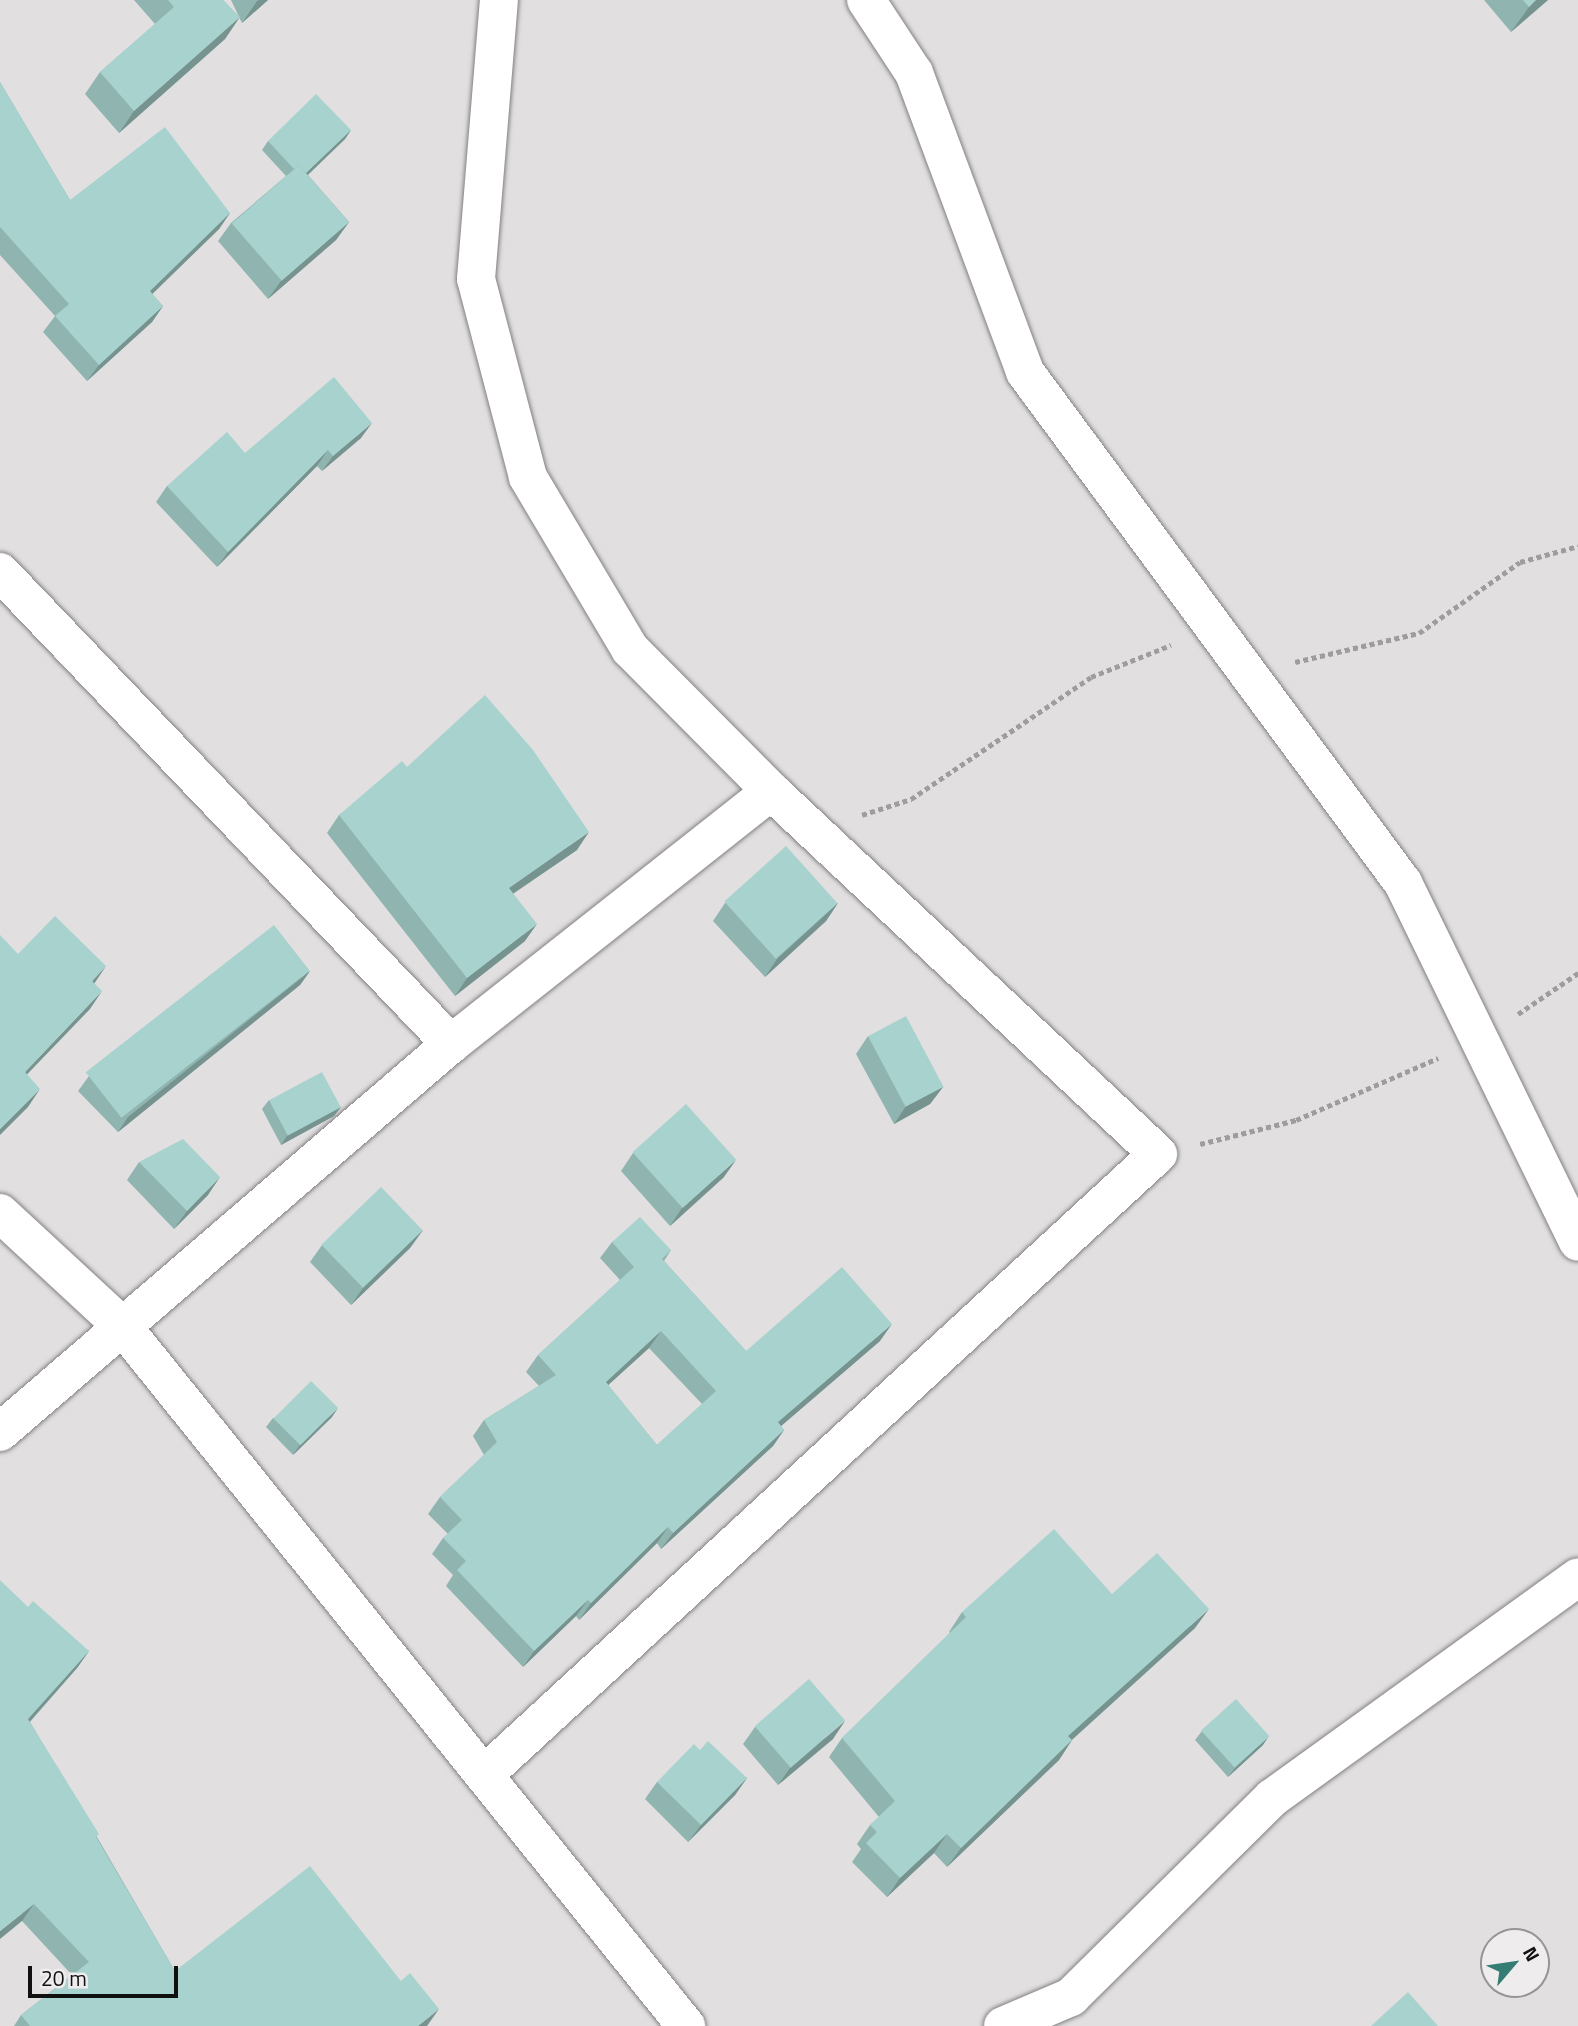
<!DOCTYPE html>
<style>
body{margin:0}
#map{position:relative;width:1578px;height:2026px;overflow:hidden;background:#e2dfe1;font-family:"Titillium Web",sans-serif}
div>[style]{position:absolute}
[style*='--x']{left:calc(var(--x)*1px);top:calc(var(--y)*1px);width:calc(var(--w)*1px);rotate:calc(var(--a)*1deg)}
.path>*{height:4.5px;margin-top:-2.25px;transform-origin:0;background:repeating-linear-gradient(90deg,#9e9c9d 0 5px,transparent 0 8.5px)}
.roads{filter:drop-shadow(0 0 2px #838082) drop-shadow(0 0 2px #838082)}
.street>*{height:38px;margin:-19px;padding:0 19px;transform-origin:19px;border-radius:19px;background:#fff}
.wall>*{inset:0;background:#90b5b0}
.shaded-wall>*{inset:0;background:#769390}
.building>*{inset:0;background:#a8d2cd;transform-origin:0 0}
span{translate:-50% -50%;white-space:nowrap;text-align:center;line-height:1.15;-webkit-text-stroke:5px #efecee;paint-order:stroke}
.north{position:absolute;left:1480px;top:1928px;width:70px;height:70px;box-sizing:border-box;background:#efecee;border:2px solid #969495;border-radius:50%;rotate:61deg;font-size:19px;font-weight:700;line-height:28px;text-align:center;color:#111010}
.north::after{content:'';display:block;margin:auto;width:24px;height:32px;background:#357c75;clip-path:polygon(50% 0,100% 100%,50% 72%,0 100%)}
.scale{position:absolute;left:28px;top:1966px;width:150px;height:32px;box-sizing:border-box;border:4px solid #111010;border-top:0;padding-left:9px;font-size:21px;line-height:24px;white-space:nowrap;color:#111010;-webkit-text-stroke:5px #efecee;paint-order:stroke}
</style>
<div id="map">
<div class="path">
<i style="--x:1295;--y:662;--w:127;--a:-13.2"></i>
<i style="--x:1419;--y:633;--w:123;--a:-35.1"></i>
<i style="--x:1520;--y:562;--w:60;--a:-15.4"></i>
<i style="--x:862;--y:815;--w:52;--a:-18.1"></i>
<i style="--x:911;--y:799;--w:217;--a:-34.1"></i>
<i style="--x:1091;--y:677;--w:86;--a:-21.8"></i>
<i style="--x:1518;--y:1014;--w:73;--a:-34.3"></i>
<i style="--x:1200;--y:1144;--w:99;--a:-14"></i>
<i style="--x:1296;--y:1120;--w:155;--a:-23.6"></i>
</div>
<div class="roads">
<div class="street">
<i style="--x:866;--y:0;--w:87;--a:56.7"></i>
<i style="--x:914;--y:73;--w:319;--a:69.6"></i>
<i style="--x:1025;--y:372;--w:636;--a:53.51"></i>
<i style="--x:1403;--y:883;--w:399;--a:64"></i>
<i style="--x:0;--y:572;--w:653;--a:46.3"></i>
<i style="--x:0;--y:1213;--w:168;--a:42.8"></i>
<i style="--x:123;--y:1327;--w:898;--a:51.15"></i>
<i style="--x:0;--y:1432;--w:595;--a:-40.71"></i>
<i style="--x:451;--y:1044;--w:408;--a:-38.3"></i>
<i style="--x:484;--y:1775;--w:916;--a:-42.66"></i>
<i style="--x:1158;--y:1154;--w:531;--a:-136.83"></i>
<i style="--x:771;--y:791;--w:200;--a:-134.8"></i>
<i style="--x:630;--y:649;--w:200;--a:-120.7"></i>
<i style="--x:528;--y:477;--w:205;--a:-104.7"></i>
<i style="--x:476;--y:279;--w:280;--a:-85.3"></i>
<i style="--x:1003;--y:2026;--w:74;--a:-23.1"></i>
<i style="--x:1071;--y:1997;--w:283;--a:-44.7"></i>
<i style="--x:1272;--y:1798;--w:377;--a:-35.8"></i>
</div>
</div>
<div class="wall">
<i style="clip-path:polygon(134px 0,223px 0,239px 17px,231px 0,268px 0,242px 23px,239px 17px,225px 39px,119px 133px,85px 94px,100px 72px,155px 24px)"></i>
<i style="clip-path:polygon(1484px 0,1548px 0,1511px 32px)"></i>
<i style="clip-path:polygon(0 82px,70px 200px,230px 213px,219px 229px,152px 294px,163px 306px,152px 322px,87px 381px,43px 332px,55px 316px,0 255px)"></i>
<i style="clip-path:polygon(351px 130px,345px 139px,308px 175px,349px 222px,336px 240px,268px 299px,218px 241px,231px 223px,286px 176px,262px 150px,268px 141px)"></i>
<i style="clip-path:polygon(361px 438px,322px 471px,317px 466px,217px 567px,156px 502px,167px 486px,245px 453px)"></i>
<i style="clip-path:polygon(407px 767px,577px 850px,513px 894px,525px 941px,455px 996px,327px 833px,339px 815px)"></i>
<i style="clip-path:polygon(725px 903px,838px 903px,826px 921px,765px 977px,713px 921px)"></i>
<i style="clip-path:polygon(310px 971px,300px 985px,118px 1132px,78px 1091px,89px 1076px)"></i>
<i style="clip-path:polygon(868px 1036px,943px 1087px,930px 1104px,894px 1124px,856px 1054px)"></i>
<i style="clip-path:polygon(269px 1100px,341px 1107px,334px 1116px,281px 1145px,262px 1109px)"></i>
<i style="clip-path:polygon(633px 1153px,724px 1177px,670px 1226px,621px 1171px)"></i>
<i style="clip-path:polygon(139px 1162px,208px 1195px,174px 1229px,127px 1180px)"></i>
<i style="clip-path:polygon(423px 1230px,410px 1248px,351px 1305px,310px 1262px,322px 1245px)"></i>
<i style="clip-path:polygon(evenodd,612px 1242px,671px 1250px,664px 1261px,746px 1351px,880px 1341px,781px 1426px,784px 1430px,773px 1446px,661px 1549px,657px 1543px,579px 1620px,576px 1616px,523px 1667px,446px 1586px,453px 1575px,432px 1554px,443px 1538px,448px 1534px,428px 1514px,440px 1497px,484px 1455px,473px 1436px,484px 1420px,539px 1386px,526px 1372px,538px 1355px,620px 1280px,600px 1258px,612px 1242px,649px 1348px,702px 1404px,657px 1445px,608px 1385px,649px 1348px)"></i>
<i style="clip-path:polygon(332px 1417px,293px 1455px,266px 1427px,273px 1418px)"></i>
<i style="clip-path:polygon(1112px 1594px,1195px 1628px,1072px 1740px,1059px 1760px,947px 1867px,934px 1853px,887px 1897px,852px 1862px,861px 1849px,857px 1844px,870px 1825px,879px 1817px,829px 1757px,842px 1738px,950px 1633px,949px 1632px,962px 1612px)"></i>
<i style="clip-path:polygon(28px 1607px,89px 1651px,77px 1668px,30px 1722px,175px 1971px,427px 2026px,14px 2026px,21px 2015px,72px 1975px,22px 1921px)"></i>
<i style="clip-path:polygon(755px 1727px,833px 1739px,778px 1785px,743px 1744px)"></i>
<i style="clip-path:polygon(1202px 1731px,1263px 1745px,1228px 1777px,1195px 1740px)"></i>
<i style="clip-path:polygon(700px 1750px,747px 1778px,735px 1795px,688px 1842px,645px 1799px,657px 1782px)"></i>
</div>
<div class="shaded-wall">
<i style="clip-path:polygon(259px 0,268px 0,242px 23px,257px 1px)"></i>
<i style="clip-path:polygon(1536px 0,1548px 0,1511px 32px,1529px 7px)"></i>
<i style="clip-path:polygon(240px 17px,225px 39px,119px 133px,134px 111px)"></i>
<i style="clip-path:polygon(351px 130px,345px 139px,296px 186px,302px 177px)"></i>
<i style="clip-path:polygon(230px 213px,219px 229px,139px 307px,150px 291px)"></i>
<i style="clip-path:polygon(349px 222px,336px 240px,268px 299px,281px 281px)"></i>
<i style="clip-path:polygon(163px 306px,152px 322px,87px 381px,99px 365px)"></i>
<i style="clip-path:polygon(372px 423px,361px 438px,322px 471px,333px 456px)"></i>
<i style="clip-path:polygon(328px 450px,317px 466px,217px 567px,228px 552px)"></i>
<i style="clip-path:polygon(589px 832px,577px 850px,496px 905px,509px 888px)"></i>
<i style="clip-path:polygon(838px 903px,826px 921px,765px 977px,777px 959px)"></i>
<i style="clip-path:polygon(537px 924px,525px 941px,455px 996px,467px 978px)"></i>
<i style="clip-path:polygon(106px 966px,94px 984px,92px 981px)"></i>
<i style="clip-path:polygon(310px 971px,300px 985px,118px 1132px,128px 1117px)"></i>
<i style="clip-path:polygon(102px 991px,90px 1009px,12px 1090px,25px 1072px)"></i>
<i style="clip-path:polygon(943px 1087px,930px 1104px,894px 1124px,906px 1106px)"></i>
<i style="clip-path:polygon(40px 1089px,28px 1107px,0 1135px,0 1129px)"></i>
<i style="clip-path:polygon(341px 1107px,334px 1116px,281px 1145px,287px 1136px)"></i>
<i style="clip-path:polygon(736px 1160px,724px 1177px,670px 1226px,682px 1208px)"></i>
<i style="clip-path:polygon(220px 1177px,208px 1195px,174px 1229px,187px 1211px)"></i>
<i style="clip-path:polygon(423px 1230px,410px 1248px,351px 1305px,363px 1288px)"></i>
<i style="clip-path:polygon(892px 1324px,880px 1341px,766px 1439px,778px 1422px)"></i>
<i style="clip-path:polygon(661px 1331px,649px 1348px,594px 1398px,606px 1382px)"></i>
<i style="clip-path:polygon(338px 1408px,332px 1417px,293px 1455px,299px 1446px)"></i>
<i style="clip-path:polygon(784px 1430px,773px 1446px,661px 1549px,673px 1533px)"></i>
<i style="clip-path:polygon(668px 1527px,657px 1543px,579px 1620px,591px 1603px)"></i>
<i style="clip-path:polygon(588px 1600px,576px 1616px,523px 1667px,534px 1651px)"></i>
<i style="clip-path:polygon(1209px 1609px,1195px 1628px,1055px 1755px,1068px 1736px)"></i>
<i style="clip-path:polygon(89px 1651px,77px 1668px,16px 1737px,28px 1719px)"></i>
<i style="clip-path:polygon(845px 1721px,833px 1739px,778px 1785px,790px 1768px)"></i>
<i style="clip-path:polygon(1269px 1736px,1263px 1745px,1228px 1777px,1235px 1768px)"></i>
<i style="clip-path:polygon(1072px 1740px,1059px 1760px,947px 1867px,961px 1848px)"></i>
<i style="clip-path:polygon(747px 1778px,735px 1795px,688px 1842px,701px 1825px)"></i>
<i style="clip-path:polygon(947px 1834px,934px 1853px,887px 1897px,900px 1878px)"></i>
<i style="clip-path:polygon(34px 1904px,22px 1921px,0 1939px,0 1931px)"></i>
<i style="clip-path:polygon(439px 2009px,427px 2026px,418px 2026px)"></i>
</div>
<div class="building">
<i style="clip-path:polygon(168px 0,223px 0,240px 17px,134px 111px,100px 72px,174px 7px)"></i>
<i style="clip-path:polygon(1523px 0,1536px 0,1529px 7px)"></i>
<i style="clip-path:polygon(0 82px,70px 200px,165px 127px,230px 213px,150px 291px,163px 306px,99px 365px,55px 316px,69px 304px,0 227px)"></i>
<i style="clip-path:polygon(316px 94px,351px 130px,306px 173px,299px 165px,294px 169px,268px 141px)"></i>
<i style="left:299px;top:165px;width:76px;height:89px;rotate:49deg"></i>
<i style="clip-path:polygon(334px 377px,372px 423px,333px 456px,328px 450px,228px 552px,167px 486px,227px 432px,245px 453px)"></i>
<i style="clip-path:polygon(485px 695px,533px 750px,589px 832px,509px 888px,537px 924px,467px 978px,339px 815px,402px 761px,407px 767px)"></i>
<i style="left:786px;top:846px;width:77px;height:83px;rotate:48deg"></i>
<i style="clip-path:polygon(55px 916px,106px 966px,92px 981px,102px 991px,25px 1072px,40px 1089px,0 1129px,0 935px,18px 954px)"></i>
<i style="left:274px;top:925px;width:58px;height:239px;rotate:52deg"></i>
<i style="left:906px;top:1016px;width:80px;height:43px;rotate:62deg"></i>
<i style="left:322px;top:1072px;width:40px;height:60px;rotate:62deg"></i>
<i style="left:686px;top:1104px;width:75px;height:72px;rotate:48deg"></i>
<i style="clip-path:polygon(183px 1139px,220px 1177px,187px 1211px,139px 1162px)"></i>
<i style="left:381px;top:1187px;width:60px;height:83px;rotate:46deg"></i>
<i style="clip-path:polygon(evenodd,640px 1217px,671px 1250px,662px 1259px,746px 1351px,842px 1267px,892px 1324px,778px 1422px,784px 1430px,673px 1533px,668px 1527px,591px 1603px,588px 1600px,534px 1651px,457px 1570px,466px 1561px,443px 1538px,462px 1520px,440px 1497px,497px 1442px,484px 1420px,556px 1375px,538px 1355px,634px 1267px,612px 1242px,640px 1217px,661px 1331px,716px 1391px,657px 1445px,606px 1382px,661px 1331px)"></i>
<i style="left:311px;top:1381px;width:38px;height:53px;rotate:45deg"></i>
<i style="clip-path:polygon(1054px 1529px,1112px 1594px,1157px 1553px,1209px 1609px,1068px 1736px,1072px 1740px,961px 1848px,947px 1834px,900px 1878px,866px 1843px,877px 1832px,870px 1825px,895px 1801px,842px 1738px,966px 1617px,962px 1612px)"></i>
<i style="clip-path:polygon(0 1580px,28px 1607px,33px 1601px,89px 1651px,28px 1719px,99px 1834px,96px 1837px,175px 1971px,310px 1866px,401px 1981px,410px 1973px,439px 2009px,418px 2026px,30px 2026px,21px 2015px,89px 1962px,34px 1904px,0 1931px)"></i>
<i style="left:809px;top:1679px;width:55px;height:72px;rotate:49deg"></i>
<i style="left:1236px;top:1699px;width:50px;height:47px;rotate:48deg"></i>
<i style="clip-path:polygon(708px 1741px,747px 1778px,701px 1825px,657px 1782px,694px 1744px,700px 1750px)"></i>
<i style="clip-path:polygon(1408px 1992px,1438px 2026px,1371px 2026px)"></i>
</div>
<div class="north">N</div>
<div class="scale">20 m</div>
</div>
